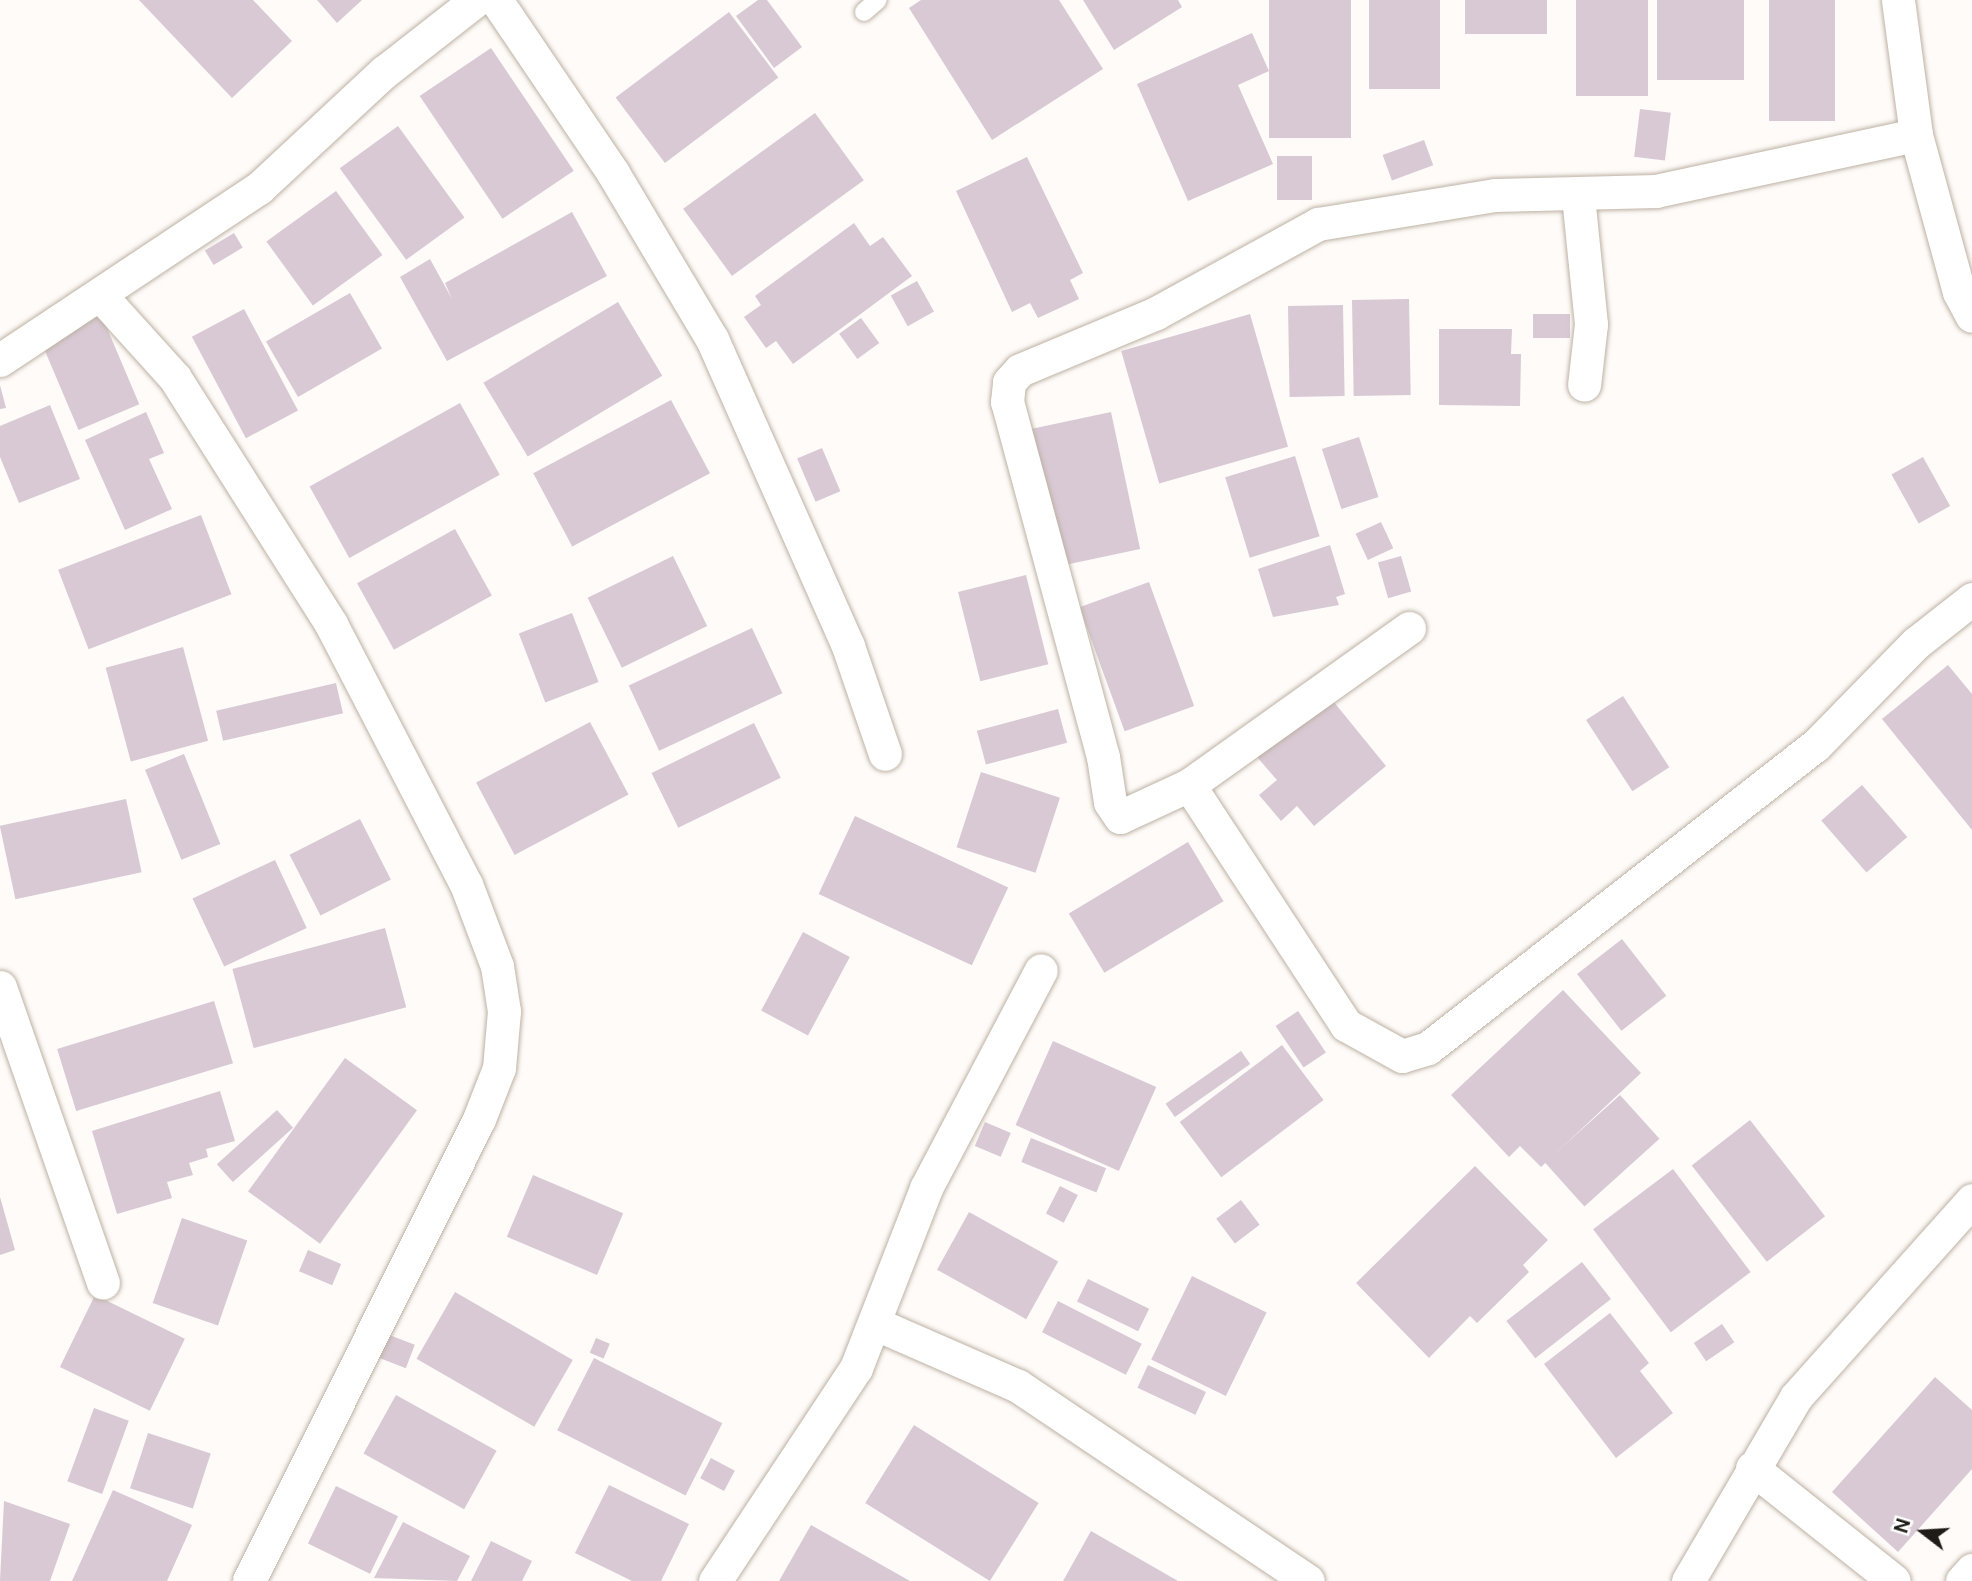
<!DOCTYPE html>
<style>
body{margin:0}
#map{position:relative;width:1972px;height:1581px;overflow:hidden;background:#fefbf8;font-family:"DM Sans",sans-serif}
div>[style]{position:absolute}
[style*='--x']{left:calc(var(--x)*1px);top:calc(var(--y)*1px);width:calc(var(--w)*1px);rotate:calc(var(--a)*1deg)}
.building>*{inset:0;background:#d8c9d4;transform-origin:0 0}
.roads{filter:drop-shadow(0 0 2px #bdb1a4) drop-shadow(0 0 2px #bdb1a4)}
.service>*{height:18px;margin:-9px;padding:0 9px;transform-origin:9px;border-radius:9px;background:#fff}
.minor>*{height:33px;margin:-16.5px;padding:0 16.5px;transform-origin:16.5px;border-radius:16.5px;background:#fff}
span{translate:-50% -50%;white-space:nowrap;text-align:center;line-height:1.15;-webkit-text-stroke:6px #fff;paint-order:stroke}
.north{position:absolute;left:1888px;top:1497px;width:70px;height:70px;-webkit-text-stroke:5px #fff;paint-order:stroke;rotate:287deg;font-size:19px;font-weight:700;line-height:28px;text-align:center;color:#1f1b16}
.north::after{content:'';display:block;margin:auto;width:24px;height:32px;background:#1f1b16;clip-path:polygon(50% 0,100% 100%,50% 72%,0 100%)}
</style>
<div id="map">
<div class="building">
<i style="clip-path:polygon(139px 0,253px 0,292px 41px,232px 98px)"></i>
<i style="clip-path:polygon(317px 0,362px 0,337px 23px)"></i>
<i style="clip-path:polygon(758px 0,767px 0,802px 47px,774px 68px,736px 16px)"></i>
<i style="clip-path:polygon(921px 0,1059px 0,1103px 69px,992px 140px,909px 8px)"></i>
<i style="clip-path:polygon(1083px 0,1178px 0,1182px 7px,1114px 50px)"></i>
<i style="left:1269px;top:0;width:82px;height:138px"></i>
<i style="left:1369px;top:0;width:71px;height:89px"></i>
<i style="left:1465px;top:0;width:82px;height:34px"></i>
<i style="left:1576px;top:0;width:72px;height:96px"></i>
<i style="left:1657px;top:0;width:87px;height:80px"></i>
<i style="left:1769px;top:0;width:66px;height:121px"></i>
<i style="left:729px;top:12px;width:82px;height:142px;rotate:53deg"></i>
<i style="clip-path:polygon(1252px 33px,1269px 71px,1238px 85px,1273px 164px,1188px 201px,1137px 84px)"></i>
<i style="left:491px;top:48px;width:148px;height:86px;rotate:56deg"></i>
<i style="left:1640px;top:109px;width:31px;height:48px;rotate:7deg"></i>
<i style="left:815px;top:113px;width:83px;height:163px;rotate:54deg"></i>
<i style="left:398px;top:126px;width:113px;height:72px;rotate:54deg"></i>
<i style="left:1424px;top:140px;width:27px;height:44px;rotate:70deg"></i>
<i style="left:1277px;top:156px;width:35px;height:44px"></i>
<i style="clip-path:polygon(1027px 157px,1083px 273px,1070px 280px,1079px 299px,1038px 318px,1030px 303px,1012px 312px,956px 191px)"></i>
<i style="left:336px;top:191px;width:79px;height:86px;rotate:54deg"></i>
<i style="clip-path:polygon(572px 212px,607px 276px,447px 361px,400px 277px,430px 259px,452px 299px,445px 283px)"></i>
<i style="clip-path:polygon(854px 223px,870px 246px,883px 237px,912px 276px,793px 364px,776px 341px,766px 348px,744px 317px,761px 305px,755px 296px)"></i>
<i style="left:234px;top:233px;width:17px;height:34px;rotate:59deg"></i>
<i style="left:917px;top:281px;width:35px;height:30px;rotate:61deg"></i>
<i style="left:350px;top:293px;width:64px;height:97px;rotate:60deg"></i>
<i style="left:1409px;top:299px;width:96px;height:57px;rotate:89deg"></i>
<i style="left:618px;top:302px;width:86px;height:157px;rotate:59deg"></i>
<i style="left:1343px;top:305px;width:91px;height:55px;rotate:89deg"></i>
<i style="left:244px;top:309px;width:115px;height:59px;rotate:62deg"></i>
<i style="left:101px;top:314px;width:98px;height:66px;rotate:67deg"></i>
<i style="left:1250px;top:314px;width:138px;height:134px;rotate:74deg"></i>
<i style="left:1533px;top:314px;width:37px;height:24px"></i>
<i style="left:861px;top:318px;width:31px;height:27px;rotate:54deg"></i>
<i style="clip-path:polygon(1439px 329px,1512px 329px,1511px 354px,1521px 354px,1520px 406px,1439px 405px)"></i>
<i style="clip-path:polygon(0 385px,6px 408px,0 409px)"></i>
<i style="left:671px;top:400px;width:83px;height:156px;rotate:62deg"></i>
<i style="left:460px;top:403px;width:82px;height:172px;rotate:61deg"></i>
<i style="clip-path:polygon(50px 405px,80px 479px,19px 503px,0 457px,0 426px)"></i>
<i style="clip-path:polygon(146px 412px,164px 453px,149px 459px,172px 509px,125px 530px,85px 440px)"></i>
<i style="left:1111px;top:412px;width:140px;height:83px;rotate:78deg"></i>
<i style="left:1359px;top:437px;width:63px;height:39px;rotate:72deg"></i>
<i style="left:822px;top:448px;width:47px;height:27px;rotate:67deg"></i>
<i style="left:1295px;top:456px;width:84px;height:73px;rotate:73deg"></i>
<i style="left:1923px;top:457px;width:56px;height:36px;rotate:61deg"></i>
<i style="left:201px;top:515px;width:85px;height:153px;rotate:69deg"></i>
<i style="left:1381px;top:522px;width:29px;height:28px;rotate:65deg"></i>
<i style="left:455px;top:529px;width:76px;height:112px;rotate:61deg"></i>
<i style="clip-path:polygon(1330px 545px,1345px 594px,1336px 597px,1339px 605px,1273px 617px,1258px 569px)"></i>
<i style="left:673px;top:556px;width:78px;height:95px;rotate:64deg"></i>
<i style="left:1401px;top:556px;width:37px;height:24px;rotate:74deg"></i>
<i style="left:1026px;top:575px;width:92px;height:70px;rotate:76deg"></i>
<i style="left:1149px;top:582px;width:132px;height:74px;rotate:70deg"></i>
<i style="left:572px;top:613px;width:74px;height:57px;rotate:69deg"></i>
<i style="left:752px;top:628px;width:72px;height:136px;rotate:65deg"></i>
<i style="left:183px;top:647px;width:97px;height:80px;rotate:75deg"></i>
<i style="clip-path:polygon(1948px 665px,1972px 694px,1972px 830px,1882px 719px)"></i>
<i style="left:336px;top:683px;width:31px;height:123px;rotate:77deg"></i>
<i style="clip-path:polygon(1329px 696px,1386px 766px,1314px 826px,1297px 806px,1281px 821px,1259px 795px,1277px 780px,1257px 757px)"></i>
<i style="left:1623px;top:696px;width:85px;height:44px;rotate:57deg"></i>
<i style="left:1058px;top:709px;width:35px;height:84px;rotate:75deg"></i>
<i style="left:590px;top:722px;width:82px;height:129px;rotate:62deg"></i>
<i style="left:754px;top:723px;width:61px;height:114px;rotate:64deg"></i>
<i style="left:184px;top:754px;width:97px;height:42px;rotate:68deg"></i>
<i style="left:981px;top:772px;width:83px;height:79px;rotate:18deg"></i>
<i style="left:1862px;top:785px;width:69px;height:54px;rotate:49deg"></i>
<i style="left:126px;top:799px;width:75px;height:129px;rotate:78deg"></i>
<i style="left:855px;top:816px;width:169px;height:86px;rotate:25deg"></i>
<i style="left:360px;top:819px;width:68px;height:79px;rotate:63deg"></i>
<i style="left:1188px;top:842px;width:69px;height:139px;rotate:59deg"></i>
<i style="left:275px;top:860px;width:75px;height:91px;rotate:65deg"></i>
<i style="left:385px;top:928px;width:82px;height:158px;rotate:75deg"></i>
<i style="left:803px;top:932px;width:53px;height:89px;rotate:28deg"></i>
<i style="left:1622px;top:939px;width:72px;height:57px;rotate:52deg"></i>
<i style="clip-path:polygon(1563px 990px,1641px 1073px,1541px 1167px,1520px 1146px,1509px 1157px,1451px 1095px)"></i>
<i style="left:214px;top:1001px;width:65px;height:164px;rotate:73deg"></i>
<i style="left:1298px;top:1011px;width:50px;height:27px;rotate:56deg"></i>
<i style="left:1053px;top:1041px;width:113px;height:92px;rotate:24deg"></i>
<i style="left:1282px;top:1045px;width:69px;height:128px;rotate:53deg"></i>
<i style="left:1241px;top:1051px;width:16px;height:92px;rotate:55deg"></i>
<i style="left:345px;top:1058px;width:89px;height:165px;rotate:36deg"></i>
<i style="clip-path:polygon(220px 1091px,235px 1141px,206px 1149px,208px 1157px,189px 1163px,193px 1175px,167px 1182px,172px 1198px,117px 1214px,92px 1131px)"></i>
<i style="left:1620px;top:1095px;width:59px;height:101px;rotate:48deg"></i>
<i style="left:277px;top:1110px;width:24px;height:81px;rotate:48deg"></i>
<i style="left:1750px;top:1120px;width:122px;height:74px;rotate:52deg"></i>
<i style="left:985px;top:1122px;width:28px;height:26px;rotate:23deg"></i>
<i style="left:1031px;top:1138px;width:81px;height:26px;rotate:22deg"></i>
<i style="clip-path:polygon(1475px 1166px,1548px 1240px,1523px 1265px,1529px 1272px,1477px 1323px,1470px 1316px,1429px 1358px,1356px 1283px)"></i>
<i style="left:1673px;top:1169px;width:129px;height:100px;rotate:53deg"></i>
<i style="left:533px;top:1175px;width:98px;height:67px;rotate:23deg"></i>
<i style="left:1060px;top:1186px;width:20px;height:31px;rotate:27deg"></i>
<i style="clip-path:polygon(0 1197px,15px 1250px,0 1255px)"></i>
<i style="left:1241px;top:1200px;width:31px;height:31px;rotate:53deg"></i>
<i style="left:969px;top:1212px;width:102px;height:66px;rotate:29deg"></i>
<i style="left:182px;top:1218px;width:69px;height:90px;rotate:19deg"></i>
<i style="left:308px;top:1250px;width:36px;height:23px;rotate:23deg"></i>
<i style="left:1582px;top:1262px;width:47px;height:96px;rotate:52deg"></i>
<i style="left:1192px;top:1276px;width:83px;height:93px;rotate:26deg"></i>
<i style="left:1088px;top:1279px;width:68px;height:25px;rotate:26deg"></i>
<i style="left:455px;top:1292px;width:136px;height:77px;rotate:30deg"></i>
<i style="left:95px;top:1295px;width:100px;height:80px;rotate:26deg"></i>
<i style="left:1058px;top:1301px;width:94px;height:35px;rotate:27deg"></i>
<i style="clip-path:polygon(1610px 1313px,1649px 1363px,1640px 1371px,1673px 1413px,1616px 1458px,1544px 1364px)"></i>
<i style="left:1722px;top:1324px;width:22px;height:34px;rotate:56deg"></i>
<i style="left:384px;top:1333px;width:33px;height:25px;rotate:21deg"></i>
<i style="left:596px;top:1338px;width:15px;height:16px;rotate:23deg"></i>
<i style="left:594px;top:1358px;width:144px;height:81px;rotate:27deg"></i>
<i style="left:1148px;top:1365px;width:64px;height:25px;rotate:25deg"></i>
<i style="clip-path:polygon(1935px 1377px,1972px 1410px,1972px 1469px,1898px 1552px,1832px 1492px)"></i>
<i style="left:396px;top:1395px;width:115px;height:67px;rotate:29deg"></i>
<i style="left:94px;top:1408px;width:37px;height:78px;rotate:20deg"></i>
<i style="left:914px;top:1425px;width:147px;height:92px;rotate:32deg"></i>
<i style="left:148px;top:1433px;width:66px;height:58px;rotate:18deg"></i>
<i style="left:711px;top:1458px;width:27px;height:23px;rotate:28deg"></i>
<i style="clip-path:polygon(609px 1485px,689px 1524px,661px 1581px,632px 1581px,575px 1553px)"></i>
<i style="left:336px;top:1486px;width:69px;height:64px;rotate:26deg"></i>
<i style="clip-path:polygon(113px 1490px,192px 1525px,167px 1581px,72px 1581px)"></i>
<i style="clip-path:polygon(4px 1501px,70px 1524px,50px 1581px,0 1581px)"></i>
<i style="clip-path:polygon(403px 1522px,470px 1556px,457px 1581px,374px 1578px)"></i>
<i style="clip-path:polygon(811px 1525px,910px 1581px,779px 1581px)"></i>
<i style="clip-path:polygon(1091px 1531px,1178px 1581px,1063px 1581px)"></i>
<i style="clip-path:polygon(491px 1541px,532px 1561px,522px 1581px,471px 1581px)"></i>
</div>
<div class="roads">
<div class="service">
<i style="--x:864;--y:12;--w:18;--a:-41"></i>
</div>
<div class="minor">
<i style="--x:496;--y:0;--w:209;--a:55.9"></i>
<i style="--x:613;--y:173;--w:193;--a:59.2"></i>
<i style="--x:712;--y:339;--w:336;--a:66.1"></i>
<i style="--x:848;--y:646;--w:114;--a:71.1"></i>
<i style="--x:1898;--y:0;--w:136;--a:82.4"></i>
<i style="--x:1916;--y:135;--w:163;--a:74.7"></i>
<i style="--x:1959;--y:292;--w:27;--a:62"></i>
<i style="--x:1578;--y:196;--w:129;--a:84.2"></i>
<i style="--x:1591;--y:324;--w:61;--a:96.5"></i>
<i style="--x:101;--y:296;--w:110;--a:47.9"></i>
<i style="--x:175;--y:378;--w:291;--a:57.6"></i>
<i style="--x:331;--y:624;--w:293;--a:62.6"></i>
<i style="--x:466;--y:884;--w:88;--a:69.3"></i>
<i style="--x:497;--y:966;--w:46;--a:81.2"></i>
<i style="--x:504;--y:1011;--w:57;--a:95"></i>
<i style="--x:499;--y:1068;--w:55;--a:111.4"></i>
<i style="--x:479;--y:1119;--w:516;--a:116.47"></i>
<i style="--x:0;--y:360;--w:311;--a:-33.6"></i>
<i style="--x:259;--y:188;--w:171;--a:-42.9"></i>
<i style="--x:384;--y:72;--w:117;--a:-38"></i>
<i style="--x:1409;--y:628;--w:270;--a:144.5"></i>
<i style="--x:1189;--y:785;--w:76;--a:155.1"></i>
<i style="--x:1120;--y:817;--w:18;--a:-124"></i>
<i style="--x:1110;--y:802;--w:46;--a:-98.8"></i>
<i style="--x:1103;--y:757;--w:368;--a:-105.1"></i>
<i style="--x:1007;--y:402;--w:20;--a:-84"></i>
<i style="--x:1009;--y:382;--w:16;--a:-47"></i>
<i style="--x:1020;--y:370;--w:147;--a:-22.7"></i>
<i style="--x:1156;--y:313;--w:185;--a:-28.8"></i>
<i style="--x:1318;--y:224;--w:179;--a:-9.3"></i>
<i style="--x:1495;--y:195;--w:161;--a:-1.4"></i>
<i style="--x:1656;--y:191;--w:266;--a:-12.2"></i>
<i style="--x:1189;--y:785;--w:287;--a:56.8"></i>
<i style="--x:1346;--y:1025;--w:64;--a:29"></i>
<i style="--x:1402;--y:1056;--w:27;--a:-17"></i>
<i style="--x:1428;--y:1048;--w:491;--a:-38"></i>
<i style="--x:1815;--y:746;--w:144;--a:-45.6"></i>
<i style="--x:1916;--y:643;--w:71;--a:-38.2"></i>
<i style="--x:0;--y:987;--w:313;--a:70.8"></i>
<i style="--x:876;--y:1324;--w:155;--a:23.6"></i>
<i style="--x:1018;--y:1386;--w:349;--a:33.9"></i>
<i style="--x:1752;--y:1468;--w:181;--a:38.5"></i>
<i style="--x:715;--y:1581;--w:255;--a:-56.5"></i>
<i style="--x:856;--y:1368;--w:193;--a:-68.7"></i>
<i style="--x:926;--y:1188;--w:246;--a:-62.2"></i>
<i style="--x:1688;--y:1581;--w:213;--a:-59.6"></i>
<i style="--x:1796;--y:1397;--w:264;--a:-48.2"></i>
<i style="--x:1962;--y:1581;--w:15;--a:-48"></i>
</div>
</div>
<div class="north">N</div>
</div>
